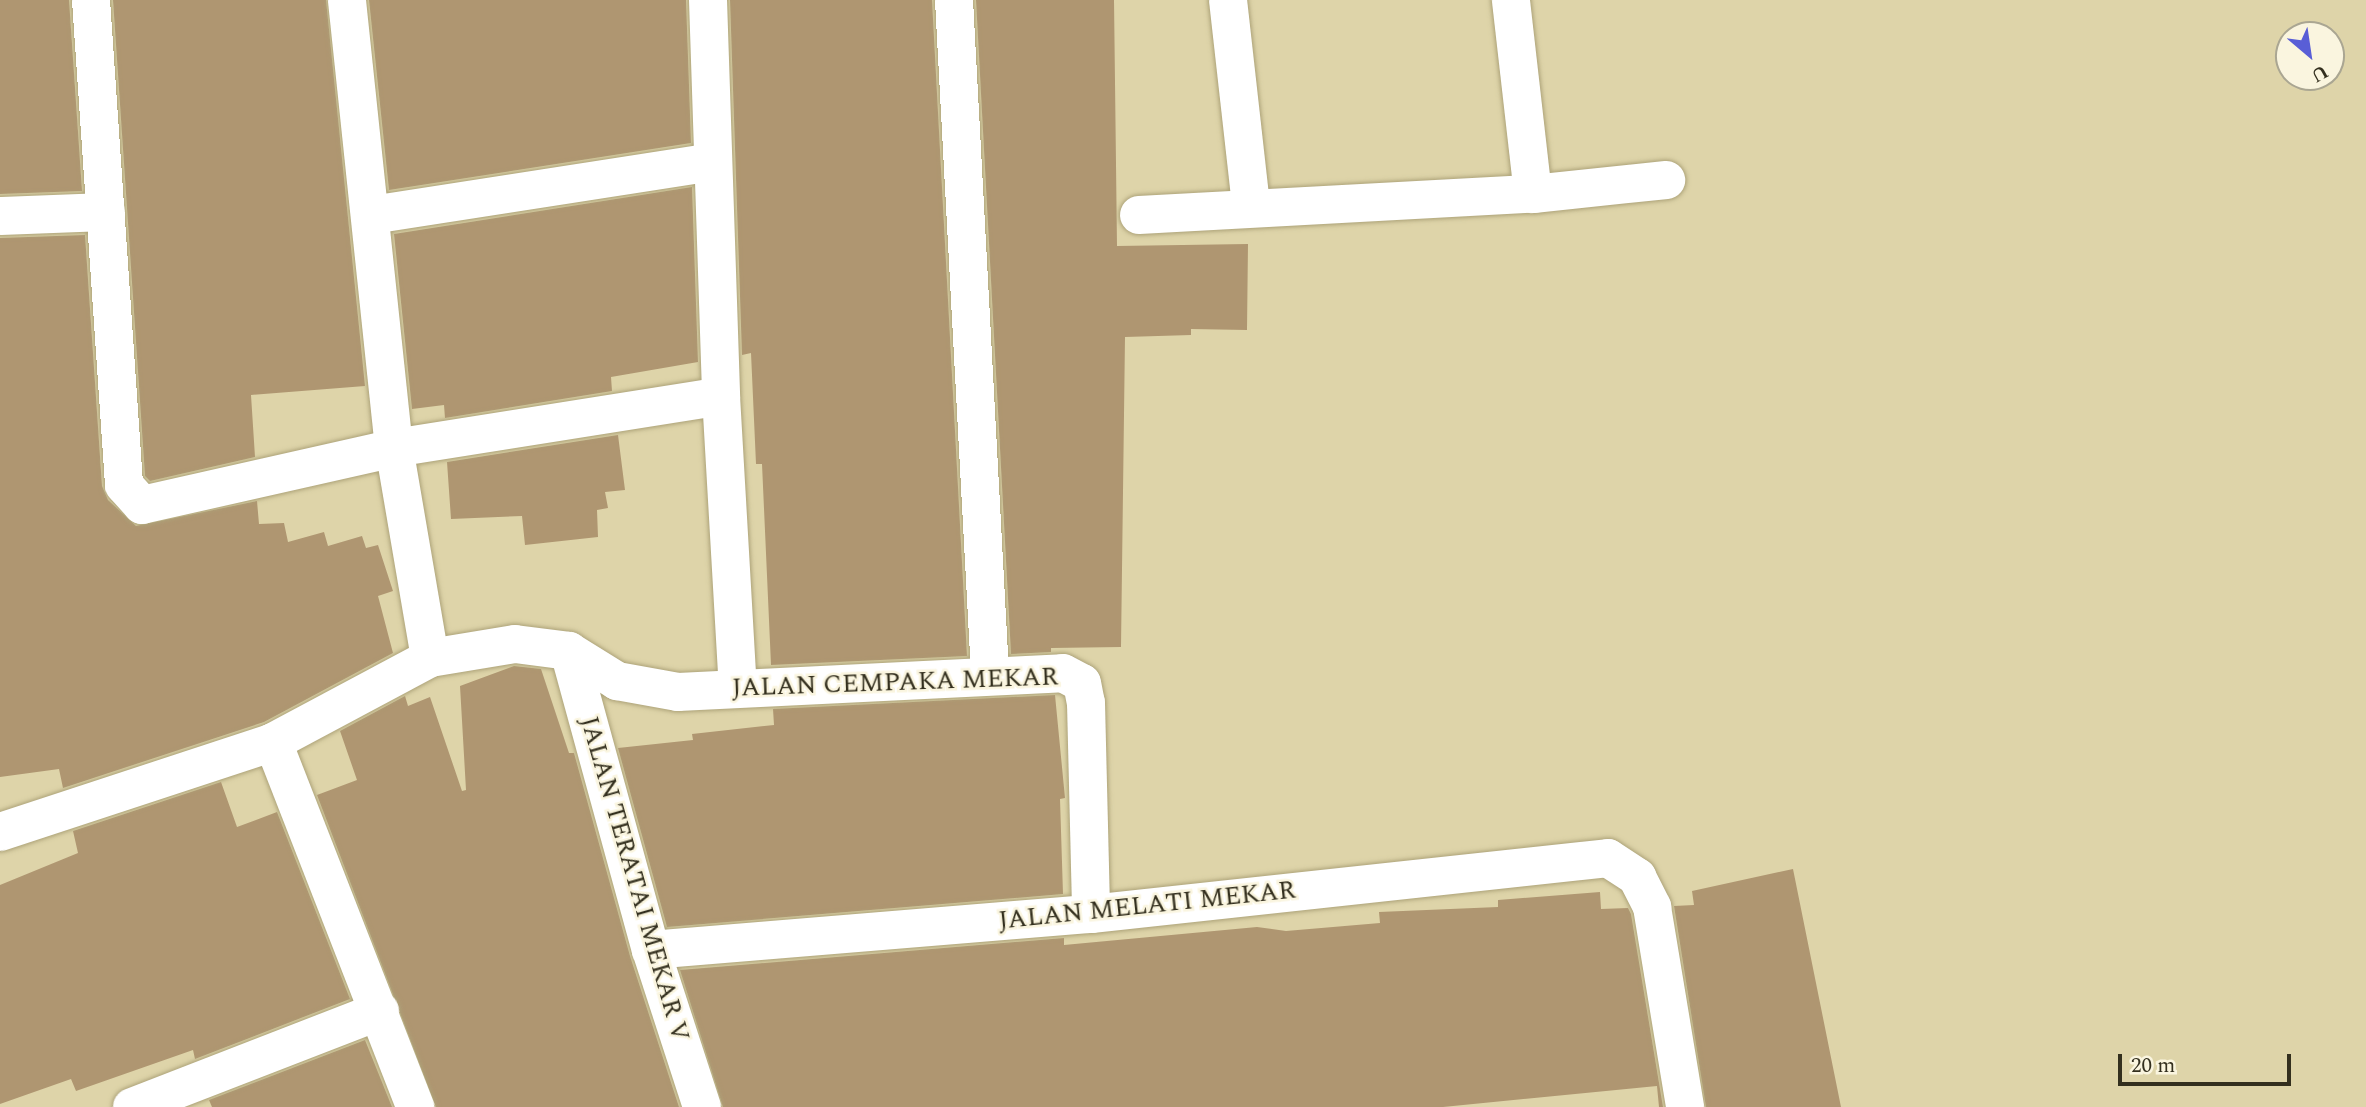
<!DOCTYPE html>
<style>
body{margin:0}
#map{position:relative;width:2366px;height:1107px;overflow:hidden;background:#ded4a9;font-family:Spectral,serif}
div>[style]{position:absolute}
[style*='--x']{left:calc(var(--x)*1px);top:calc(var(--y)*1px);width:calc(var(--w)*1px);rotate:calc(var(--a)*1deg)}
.building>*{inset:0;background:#af9671}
.roads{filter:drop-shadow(0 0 2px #ada379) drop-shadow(0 0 2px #ada379)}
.minor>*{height:38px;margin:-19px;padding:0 19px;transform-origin:19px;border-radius:19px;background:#fff}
span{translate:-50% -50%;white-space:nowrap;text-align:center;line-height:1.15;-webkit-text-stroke:5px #faf5df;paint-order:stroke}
.street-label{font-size:26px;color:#332f1e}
.north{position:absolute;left:2275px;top:21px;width:70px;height:70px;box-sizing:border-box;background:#faf5df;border:2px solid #aaa692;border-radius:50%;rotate:151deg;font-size:19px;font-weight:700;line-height:28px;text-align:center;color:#332f1e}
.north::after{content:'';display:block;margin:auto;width:24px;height:32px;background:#595ed6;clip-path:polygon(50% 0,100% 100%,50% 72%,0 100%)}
.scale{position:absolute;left:2118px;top:1054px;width:173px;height:32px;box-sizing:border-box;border:4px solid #332f1e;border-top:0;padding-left:9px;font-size:21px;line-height:24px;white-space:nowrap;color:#332f1e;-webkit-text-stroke:5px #faf5df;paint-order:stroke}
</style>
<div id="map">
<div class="building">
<i style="clip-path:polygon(0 0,69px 0,82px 191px,0 194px)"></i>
<i style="clip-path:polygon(113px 0,326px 0,365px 386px,251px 395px,255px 457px,150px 481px,145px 476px)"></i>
<i style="clip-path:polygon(369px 0,686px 0,691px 143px,389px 190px)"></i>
<i style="clip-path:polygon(730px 0,932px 0,967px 656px,771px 665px,762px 464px,756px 464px,751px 353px,742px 355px)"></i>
<i style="clip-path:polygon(976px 0,1114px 0,1117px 246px,1248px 244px,1247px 330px,1191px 329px,1191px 335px,1125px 337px,1121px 647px,1051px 648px,1051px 652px,1011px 654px)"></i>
<i style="clip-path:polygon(692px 187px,698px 362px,611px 377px,612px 391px,445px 418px,444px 405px,412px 409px,394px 234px)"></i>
<i style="clip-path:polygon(85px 235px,102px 486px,108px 500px,136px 526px,257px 501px,259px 524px,284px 523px,288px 542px,324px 532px,328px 546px,362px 536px,366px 548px,378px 545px,393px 591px,378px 596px,393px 653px,264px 722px,63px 788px,59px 769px,0 777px,0 238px)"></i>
<i style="clip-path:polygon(618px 435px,625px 490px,605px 492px,608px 508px,597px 510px,598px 537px,525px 545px,522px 516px,451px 519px,447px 462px)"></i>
<i style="clip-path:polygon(514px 666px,541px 669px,569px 753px,574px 753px,630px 956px,679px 1107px,436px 1107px,317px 795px,357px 780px,340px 731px,405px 696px,408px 706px,430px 697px,462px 791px,466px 790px,460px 686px)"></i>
<i style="clip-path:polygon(1055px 695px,1065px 798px,1060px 799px,1063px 894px,667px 927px,618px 748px,693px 740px,692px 734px,774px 725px,773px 709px)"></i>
<i style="clip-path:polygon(221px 782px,237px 827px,277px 812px,350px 999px,195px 1059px,193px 1050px,76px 1091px,71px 1079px,0 1104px,0 885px,78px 853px,73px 831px)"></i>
<i style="clip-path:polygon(1793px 869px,1841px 1107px,1706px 1107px,1674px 906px,1694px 905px,1692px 891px)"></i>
<i style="clip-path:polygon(1600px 892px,1601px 909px,1628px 908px,1631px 914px,1663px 1107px,1659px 1107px,1657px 1086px,1443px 1107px,723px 1107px,680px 970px,1064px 938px,1064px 945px,1257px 927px,1286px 931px,1380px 923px,1379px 912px,1498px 907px,1498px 900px)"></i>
<i style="clip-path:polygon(365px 1040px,392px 1107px,212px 1107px,209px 1100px)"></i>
</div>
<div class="roads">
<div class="minor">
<i style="--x:91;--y:0;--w:486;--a:86.1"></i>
<i style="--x:124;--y:485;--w:27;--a:48"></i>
<i style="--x:142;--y:505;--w:258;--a:-12.7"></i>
<i style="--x:394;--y:448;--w:331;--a:-9"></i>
<i style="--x:708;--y:0;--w:396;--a:88.1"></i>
<i style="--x:721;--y:396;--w:292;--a:86.7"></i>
<i style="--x:954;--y:0;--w:675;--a:86.94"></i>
<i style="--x:1228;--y:0;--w:206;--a:83.6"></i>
<i style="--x:1533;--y:194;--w:134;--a:-6"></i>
<i style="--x:371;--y:215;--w:345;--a:-8.8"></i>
<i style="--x:1139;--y:215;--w:395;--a:-3.1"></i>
<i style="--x:1533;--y:194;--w:195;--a:-96.5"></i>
<i style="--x:0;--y:216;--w:106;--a:-2.2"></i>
<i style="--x:569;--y:651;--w:310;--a:74.7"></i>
<i style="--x:651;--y:950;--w:165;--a:72"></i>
<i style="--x:430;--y:658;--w:86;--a:-9.4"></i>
<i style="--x:515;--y:644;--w:54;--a:7.4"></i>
<i style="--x:569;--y:651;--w:57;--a:32"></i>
<i style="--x:617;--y:681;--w:62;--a:10.2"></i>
<i style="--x:678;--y:692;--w:385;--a:-2.8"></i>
<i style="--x:1063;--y:673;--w:21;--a:28"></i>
<i style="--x:1082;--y:683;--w:20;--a:79"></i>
<i style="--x:1086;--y:703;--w:211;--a:88.6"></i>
<i style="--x:273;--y:742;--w:392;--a:68.7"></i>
<i style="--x:0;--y:832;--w:287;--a:-18.2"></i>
<i style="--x:273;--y:742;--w:178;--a:-28.1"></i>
<i style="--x:430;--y:658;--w:213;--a:-99.7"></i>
<i style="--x:394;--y:448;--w:450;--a:-96"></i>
<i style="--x:651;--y:950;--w:441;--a:-4.7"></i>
<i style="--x:1091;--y:914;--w:520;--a:-6.18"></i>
<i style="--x:1608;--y:858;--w:35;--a:33"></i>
<i style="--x:1637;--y:877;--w:34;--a:63"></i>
<i style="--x:1652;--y:907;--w:203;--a:80.6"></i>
<i style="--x:132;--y:1107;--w:266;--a:-21.2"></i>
</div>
</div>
<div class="street-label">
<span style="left:895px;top:683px;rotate:-2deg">JALAN CEMPAKA MEKAR</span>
<span style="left:634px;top:879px;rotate:74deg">JALAN TERATAI MEKAR V</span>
<span style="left:1147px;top:906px;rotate:-6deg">JALAN MELATI MEKAR</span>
</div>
<div class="north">U</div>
<div class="scale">20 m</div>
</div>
